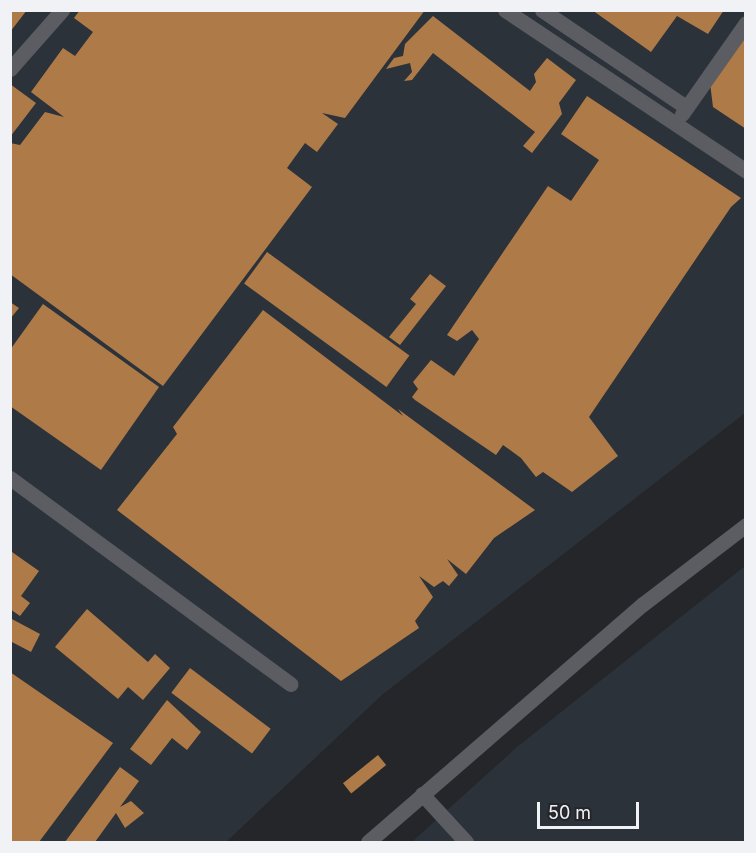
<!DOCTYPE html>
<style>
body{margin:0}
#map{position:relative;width:756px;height:853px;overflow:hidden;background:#24262a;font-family:Inter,sans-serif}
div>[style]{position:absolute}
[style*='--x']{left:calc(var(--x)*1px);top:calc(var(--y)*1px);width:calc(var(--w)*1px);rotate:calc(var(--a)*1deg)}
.built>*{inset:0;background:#2c323a}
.building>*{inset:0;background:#ae7a47;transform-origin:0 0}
.street>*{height:15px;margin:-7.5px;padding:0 7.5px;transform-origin:7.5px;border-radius:7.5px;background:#5b5d62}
span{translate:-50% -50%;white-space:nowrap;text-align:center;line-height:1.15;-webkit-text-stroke:6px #24262a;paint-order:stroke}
.frame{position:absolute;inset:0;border:12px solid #f1f2f5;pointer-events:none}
.scale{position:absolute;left:537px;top:802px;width:102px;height:27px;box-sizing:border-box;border:3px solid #f1f2f5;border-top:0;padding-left:8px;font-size:18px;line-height:21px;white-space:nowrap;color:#f1f2f5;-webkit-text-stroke:4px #24262a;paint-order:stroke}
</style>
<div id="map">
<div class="built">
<i style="clip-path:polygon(10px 11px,745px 11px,745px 413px,383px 694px,226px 842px,11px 842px)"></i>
<i style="clip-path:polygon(745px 566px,745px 842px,412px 842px,517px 747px)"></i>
</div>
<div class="building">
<i style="clip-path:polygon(10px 10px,27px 10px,10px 32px)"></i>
<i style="clip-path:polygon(80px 10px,425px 10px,345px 118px,322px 113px,338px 124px,317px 152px,305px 143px,287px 168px,312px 187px,163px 386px,10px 274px,10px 143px,20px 145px,45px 112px,64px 117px,31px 92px,63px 48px,75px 56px,93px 32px,74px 18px)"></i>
<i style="clip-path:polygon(592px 10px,724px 10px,708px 34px,677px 16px,651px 52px)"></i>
<i style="clip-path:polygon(433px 16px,530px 91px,536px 82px,534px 74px,547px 58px,576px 80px,559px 103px,562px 114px,532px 153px,523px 146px,535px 132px,433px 53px,412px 80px,404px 81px,412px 72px,410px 63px,386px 69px,394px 58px,403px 56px,405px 44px)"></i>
<i style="clip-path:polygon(746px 32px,746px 129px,713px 107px,710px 83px)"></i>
<i style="clip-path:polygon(10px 84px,36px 103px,10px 137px)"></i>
<i style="clip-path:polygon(587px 96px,741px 198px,731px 207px,589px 417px,618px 456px,572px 492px,543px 472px,536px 477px,521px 458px,503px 445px,496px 455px,415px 400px,412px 397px,418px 389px,413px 382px,431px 360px,454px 376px,479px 339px,472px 330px,457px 341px,447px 335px,548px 186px,571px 201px,599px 160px,561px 134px)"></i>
<i style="left:267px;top:252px;width:176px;height:39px;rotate:36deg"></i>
<i style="clip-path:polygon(430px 274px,446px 286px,400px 345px,389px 337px,416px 304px,410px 299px)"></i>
<i style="clip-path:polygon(10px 302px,19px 308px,10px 319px)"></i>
<i style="clip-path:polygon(43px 304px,159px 387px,101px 470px,10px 406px,10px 350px)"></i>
<i style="clip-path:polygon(263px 310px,403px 416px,398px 409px,535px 510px,494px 538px,466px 574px,447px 559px,458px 575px,449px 586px,443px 581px,434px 587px,419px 576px,433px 597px,415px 621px,419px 628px,341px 681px,117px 510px,177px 434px,173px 427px)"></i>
<i style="clip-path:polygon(12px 552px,39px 571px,21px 596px,30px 603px,20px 616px,10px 609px)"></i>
<i style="clip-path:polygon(87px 609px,148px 662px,155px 654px,170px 668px,143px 700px,128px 687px,118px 699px,55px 647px)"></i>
<i style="clip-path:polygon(10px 618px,40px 634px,31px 652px,10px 641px)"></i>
<i style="left:190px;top:668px;width:101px;height:31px;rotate:37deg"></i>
<i style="clip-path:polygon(10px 672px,113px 743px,39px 842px,10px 842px)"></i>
<i style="clip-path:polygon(167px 700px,201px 732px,187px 750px,172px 738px,151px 765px,130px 749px)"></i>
<i style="left:378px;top:755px;width:13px;height:45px;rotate:51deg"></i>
<i style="clip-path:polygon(120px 767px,139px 781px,120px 807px,131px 801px,144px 813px,125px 828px,116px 813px,95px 842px,65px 842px)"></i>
</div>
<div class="street">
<i style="--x:505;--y:10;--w:290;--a:33.7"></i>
<i style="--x:542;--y:10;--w:174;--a:34"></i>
<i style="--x:10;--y:69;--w:79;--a:-48.6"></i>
<i style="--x:682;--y:114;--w:111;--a:-54.9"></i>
<i style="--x:10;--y:478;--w:348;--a:36.3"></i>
<i style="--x:422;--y:794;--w:65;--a:47.5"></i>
<i style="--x:368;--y:842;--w:364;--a:-40.9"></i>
<i style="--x:643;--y:604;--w:130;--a:-37.5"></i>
</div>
<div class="frame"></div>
<div class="scale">50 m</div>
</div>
